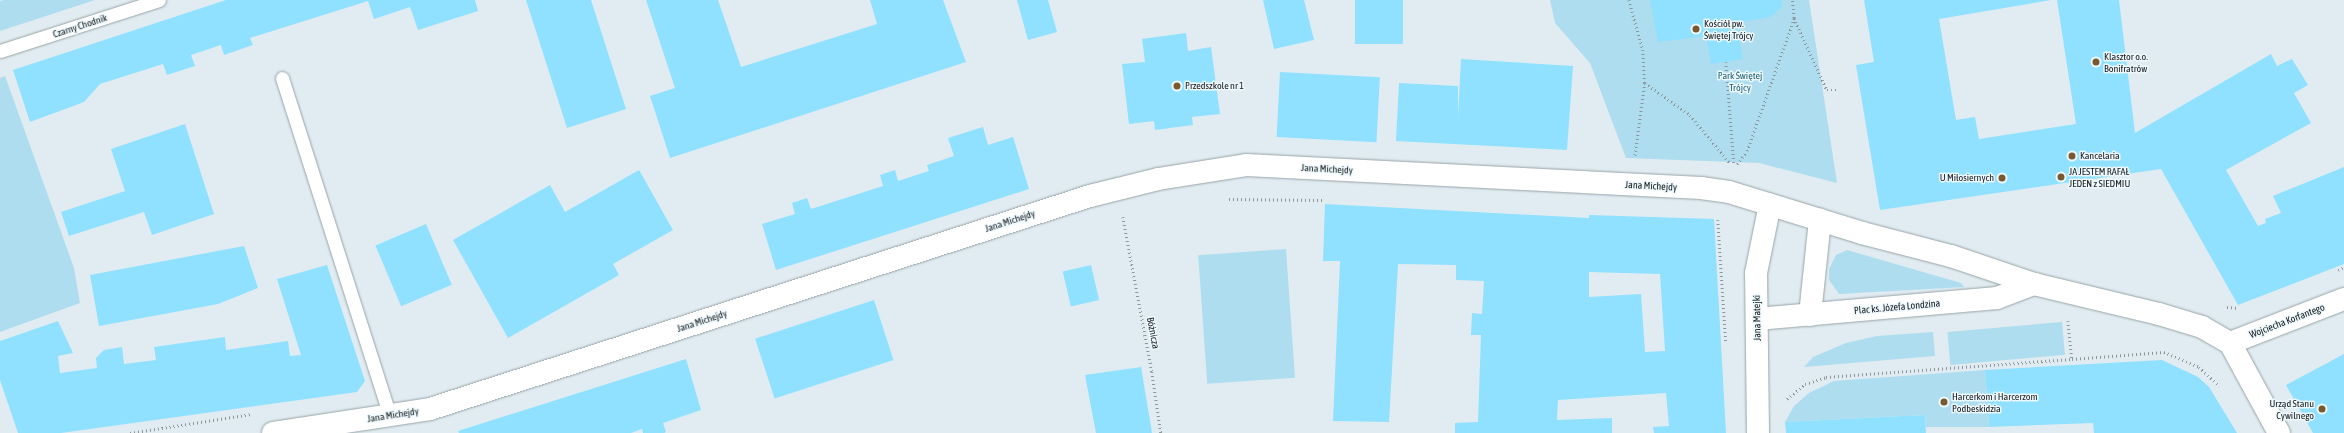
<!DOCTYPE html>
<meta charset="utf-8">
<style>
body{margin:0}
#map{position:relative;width:2344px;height:433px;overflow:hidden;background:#e0ecf1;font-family:"Asap Condensed",sans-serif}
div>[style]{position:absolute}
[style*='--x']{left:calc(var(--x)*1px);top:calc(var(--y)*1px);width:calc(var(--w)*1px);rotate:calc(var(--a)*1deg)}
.green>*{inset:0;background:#aeddef;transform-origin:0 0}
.building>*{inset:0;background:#8fe1ff;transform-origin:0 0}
.path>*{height:2.5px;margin-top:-1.25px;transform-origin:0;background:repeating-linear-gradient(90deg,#8d9699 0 1px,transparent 0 4px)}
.roads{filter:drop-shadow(0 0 1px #98a3a7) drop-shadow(0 0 1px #98a3a7)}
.lane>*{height:13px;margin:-6.5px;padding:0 6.5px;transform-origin:6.5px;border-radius:6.5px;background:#fff}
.street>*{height:22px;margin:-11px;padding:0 11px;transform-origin:11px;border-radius:11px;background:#fff}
.secondary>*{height:22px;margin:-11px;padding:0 11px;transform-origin:11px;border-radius:11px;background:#fff}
.dots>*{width:11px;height:11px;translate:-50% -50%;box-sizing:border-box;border:2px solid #eef9fe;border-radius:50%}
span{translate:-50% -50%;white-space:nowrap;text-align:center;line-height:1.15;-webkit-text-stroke:3px #eef9fe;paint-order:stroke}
.poi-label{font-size:10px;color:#15191b}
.left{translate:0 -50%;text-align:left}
.right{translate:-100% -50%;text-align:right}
.street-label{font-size:10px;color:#15191b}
.park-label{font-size:10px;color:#1f5f74}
</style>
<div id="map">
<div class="green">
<i style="clip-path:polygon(4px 0,95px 0,0 31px,0 1px)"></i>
<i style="clip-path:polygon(1550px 0,1809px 0,1837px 183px,1759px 163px,1626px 158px,1590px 63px,1555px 23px)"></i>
<i style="clip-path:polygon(5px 76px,74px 268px,80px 303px,0 332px,0 78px)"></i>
<i style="left:1286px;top:249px;width:129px;height:88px;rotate:86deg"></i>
<i style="clip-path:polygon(1847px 250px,1961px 283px,1964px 287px,1839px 294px,1829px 280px,1829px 269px,1836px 255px)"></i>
<i style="left:2062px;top:322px;width:33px;height:115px;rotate:85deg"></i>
<i style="clip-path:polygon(1933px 332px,1935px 356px,1804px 367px,1813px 357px,1846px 343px,1877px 336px)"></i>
<i style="clip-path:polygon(1985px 370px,1989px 427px,1926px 427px,1925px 415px,1785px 422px,1794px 406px,1809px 393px,1834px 381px)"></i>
</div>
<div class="building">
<i style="clip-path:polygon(226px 0,475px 0,478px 11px,418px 30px,410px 7px,374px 19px,368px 1px,250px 38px,253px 45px,224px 55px,221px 45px,191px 55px,195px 66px,167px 75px,163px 64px,100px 84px,84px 102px,30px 122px,13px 70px)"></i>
<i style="clip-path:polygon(526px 0,591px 0,626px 109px,567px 128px)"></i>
<i style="clip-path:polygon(646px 0,718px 0,741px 67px,877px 24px,870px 0,943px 0,966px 62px,670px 158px,650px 96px,675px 88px)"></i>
<i style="clip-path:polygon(1017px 0,1048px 0,1057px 32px,1028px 40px)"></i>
<i style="clip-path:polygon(1263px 0,1304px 0,1314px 40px,1274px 49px)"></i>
<i style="left:1355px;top:0;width:48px;height:44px"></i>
<i style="clip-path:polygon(1650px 0,1781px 0,1782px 7px,1770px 17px,1736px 23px,1743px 59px,1711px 64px,1706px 36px,1658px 42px)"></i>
<i style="clip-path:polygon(1864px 0,2051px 0,1939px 19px,1956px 120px,1975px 117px,1979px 139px,2076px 124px,2057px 0,2119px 0,2135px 133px,2271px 54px,2277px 66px,2292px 59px,2308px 85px,2294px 93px,2311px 123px,2226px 170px,2258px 226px,2266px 223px,2265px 219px,2281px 213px,2273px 196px,2344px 167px,2344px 264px,2238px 305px,2161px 169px,1880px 210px,1856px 65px,1874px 62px)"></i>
<i style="clip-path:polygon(1186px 33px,1188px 51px,1211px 47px,1220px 114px,1192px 117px,1193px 125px,1155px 130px,1154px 121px,1129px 124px,1122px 64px,1145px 62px,1142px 39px)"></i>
<i style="clip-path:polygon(1461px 59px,1573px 66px,1567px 150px,1396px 141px,1399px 83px,1458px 86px,1458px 117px)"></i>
<i style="left:1280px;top:72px;width:100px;height:65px;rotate:3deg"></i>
<i style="clip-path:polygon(185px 124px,214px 214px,152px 235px,144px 212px,69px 236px,61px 212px,125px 191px,111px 149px)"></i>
<i style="clip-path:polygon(983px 127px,988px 145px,1013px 137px,1029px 189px,776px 270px,762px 224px,795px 214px,792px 203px,807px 198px,811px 209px,883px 186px,880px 175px,895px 170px,898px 181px,929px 171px,927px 165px,954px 156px,948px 138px)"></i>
<i style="clip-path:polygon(639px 170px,673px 230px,613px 264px,619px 275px,508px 338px,453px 240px,550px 185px,565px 212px)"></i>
<i style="clip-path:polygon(evenodd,1325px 204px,1589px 218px,1589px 215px,1714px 219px,1726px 433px,1654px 433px,1653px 427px,1669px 426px,1666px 393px,1558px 400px,1557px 420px,1612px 418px,1612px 433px,1455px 433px,1455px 423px,1478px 422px,1481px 335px,1471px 335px,1472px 313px,1482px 314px,1484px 281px,1456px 280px,1456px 265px,1398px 264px,1389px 422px,1333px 421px,1340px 261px,1323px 261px,1325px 204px,1589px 272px,1660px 274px,1665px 351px,1645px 352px,1641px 294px,1589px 297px,1589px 272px)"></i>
<i style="left:426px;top:224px;width:66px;height:55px;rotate:67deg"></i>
<i style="clip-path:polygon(244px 246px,258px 288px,218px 304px,99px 326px,90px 275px)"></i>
<i style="clip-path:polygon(327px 265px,365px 381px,357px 392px,61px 433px,18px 433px,0 380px,0 341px,58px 321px,73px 353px,58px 356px,60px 373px,97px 368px,96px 358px,104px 350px,122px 347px,124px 364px,156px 360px,154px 347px,225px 337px,226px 350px,288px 341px,290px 356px,301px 355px,277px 279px)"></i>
<i style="left:1091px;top:265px;width:36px;height:29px;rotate:77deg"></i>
<i style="left:874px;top:300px;width:63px;height:125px;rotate:72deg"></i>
<i style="clip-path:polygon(2344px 354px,2344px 433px,2313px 433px,2286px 385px)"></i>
<i style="clip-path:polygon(686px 359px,701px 410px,663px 423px,666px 432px,664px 433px,643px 433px,642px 429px,631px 433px,459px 433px,458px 431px)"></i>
<i style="clip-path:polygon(2162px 360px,2198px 377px,2209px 387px,2237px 433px,2094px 433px,2093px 423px,1989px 427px,1985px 370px)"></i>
<i style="clip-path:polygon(1141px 367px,1152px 433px,1096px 433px,1085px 375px)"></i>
<i style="clip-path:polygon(1925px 415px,1926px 433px,1786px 433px,1785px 422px)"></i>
</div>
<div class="path">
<i style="--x:1629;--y:0;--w:52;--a:74.4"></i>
<i style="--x:1643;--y:50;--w:33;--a:87"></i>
<i style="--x:1645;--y:83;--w:75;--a:97.7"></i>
<i style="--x:1794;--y:18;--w:79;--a:65.4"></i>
<i style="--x:1827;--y:90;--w:12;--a:0"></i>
<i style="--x:1726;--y:62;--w:101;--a:85.5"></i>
<i style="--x:1645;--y:83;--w:55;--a:35.4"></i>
<i style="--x:1690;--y:115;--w:62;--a:50.2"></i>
<i style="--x:1737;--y:164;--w:16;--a:-52"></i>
<i style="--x:1747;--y:151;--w:141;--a:-70.5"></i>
<i style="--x:1794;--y:18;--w:18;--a:-96"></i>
<i style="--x:1229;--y:199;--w:95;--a:0.6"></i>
<i style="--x:1123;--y:217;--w:158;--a:79.4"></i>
<i style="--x:1152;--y:372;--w:62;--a:81.6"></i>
<i style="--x:1718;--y:220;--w:123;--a:86.3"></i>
<i style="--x:2338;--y:270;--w:7;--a:-27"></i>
<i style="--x:2227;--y:307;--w:11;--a:5"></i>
<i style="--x:2068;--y:321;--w:38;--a:84"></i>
<i style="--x:2072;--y:359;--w:92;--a:-4.4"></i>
<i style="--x:2164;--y:352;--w:38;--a:23"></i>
<i style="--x:2199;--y:367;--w:26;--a:43"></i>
<i style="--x:1787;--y:399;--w:23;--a:-40"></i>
<i style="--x:1805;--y:384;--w:22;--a:-18"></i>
<i style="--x:1826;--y:377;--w:247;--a:-4.2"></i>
<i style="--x:130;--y:433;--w:123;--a:-8.9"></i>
</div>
<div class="roads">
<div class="lane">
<i style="--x:0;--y:51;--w:167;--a:-17.8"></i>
<i style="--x:282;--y:78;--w:356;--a:72.3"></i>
</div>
<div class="street">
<i style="--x:1810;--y:315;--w:96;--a:-84"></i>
<i style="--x:1757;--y:319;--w:241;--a:-5"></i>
<i style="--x:1997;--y:298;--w:40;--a:-21"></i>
<i style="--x:2230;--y:343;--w:102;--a:61.4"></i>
<i style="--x:1758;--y:433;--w:160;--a:-90.7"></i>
<i style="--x:1756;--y:273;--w:70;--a:-78.5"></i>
</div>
<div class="secondary">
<i style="--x:273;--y:433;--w:159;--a:-8.7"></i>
<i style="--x:430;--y:409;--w:694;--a:-17.89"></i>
<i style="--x:1090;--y:196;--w:70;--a:-14"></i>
<i style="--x:1158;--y:179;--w:89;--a:-9"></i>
<i style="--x:1246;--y:165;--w:456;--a:2.9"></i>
<i style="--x:1701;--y:188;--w:28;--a:8"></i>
<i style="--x:1729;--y:192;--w:139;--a:17.1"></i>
<i style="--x:1862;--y:233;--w:92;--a:14.5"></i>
<i style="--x:1951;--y:256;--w:88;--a:18.6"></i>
<i style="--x:2034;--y:284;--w:129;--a:13.5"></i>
<i style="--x:2159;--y:314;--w:45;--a:16.8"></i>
<i style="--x:2202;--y:327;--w:32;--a:30"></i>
<i style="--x:2230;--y:343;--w:122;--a:-21.1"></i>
</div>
</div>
<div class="dots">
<i style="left:1696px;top:29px;background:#78582e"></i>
<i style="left:2096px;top:62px;background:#78582e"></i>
<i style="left:1177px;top:86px;background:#78582e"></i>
<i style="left:2072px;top:156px;background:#78582e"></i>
<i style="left:2061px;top:177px;background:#78582e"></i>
<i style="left:2002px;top:178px;background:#78582e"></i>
<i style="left:1944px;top:402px;background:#78582e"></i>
<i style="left:2322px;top:409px;background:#78582e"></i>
</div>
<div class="poi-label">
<span class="left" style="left:1704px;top:29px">Kościół pw.<br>Świętej Trójcy</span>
<span class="left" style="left:2104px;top:62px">Klasztor o.o.<br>Bonifratrów</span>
<span class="left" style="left:1185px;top:86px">Przedszkole nr 1</span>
<span class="left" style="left:2080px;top:156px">Kancelaria</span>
<span class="left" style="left:2069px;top:177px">JA JESTEM RAFAŁ<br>JEDEN z SIEDMIU</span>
<span class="right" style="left:1994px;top:178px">U Miłosiernych</span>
<span class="left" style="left:1952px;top:402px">Harcerkom i Harcerzom<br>Podbeskidzia</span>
<span class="right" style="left:2314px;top:409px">Urząd Stanu<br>Cywilnego</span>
</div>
<div class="street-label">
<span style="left:80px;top:26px;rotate:-18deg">Czarny Chodnik</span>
<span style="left:1327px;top:169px;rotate:3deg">Jana Michejdy</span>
<span style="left:1651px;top:186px;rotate:3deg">Jana Michejdy</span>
<span style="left:1010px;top:221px;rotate:-18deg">Jana Michejdy</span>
<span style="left:1897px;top:307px;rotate:-5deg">Plac ks. Józefa Londzina</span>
<span style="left:1757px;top:318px;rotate:-91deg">Jana Matejki</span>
<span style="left:702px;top:321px;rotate:-18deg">Jana Michejdy</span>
<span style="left:2287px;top:321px;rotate:-21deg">Wojciecha Korfantego</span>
<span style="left:1153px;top:333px;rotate:79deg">Bóżnicza</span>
<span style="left:393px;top:415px;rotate:-9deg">Jana Michejdy</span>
</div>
<div class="park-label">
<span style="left:1740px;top:81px">Park Świętej<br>Trójcy</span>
</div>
</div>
